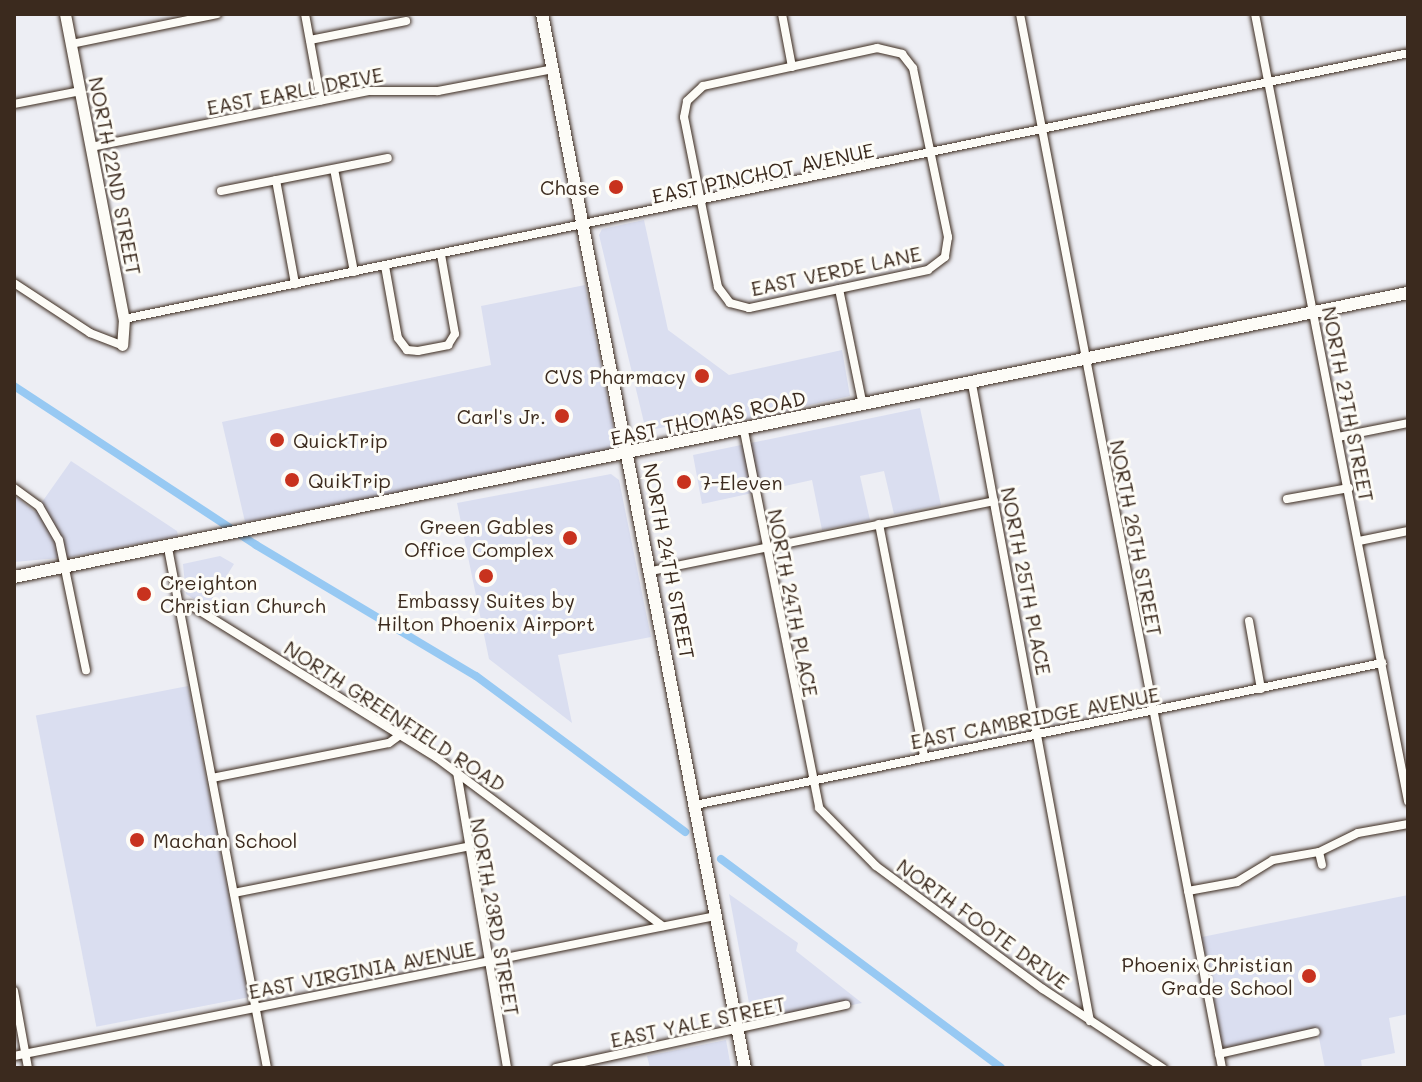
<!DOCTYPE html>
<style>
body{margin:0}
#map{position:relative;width:1422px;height:1082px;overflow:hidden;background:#edeef4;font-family:Mali,sans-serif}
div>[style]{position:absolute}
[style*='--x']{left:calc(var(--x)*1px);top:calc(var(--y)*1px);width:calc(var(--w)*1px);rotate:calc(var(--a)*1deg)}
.built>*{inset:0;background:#dadef0;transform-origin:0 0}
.canal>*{height:8px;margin:-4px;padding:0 4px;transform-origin:4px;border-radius:4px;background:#97c9f3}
.roads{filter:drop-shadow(0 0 2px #3b2a1e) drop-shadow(0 0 2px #3b2a1e)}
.minor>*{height:8px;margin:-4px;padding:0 4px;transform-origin:4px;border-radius:4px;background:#fdfcf7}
.tertiary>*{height:11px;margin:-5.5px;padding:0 5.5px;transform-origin:5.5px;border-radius:5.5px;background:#fdfcf7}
.secondary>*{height:12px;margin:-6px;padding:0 6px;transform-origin:6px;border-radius:6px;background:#fdfcf7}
.dots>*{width:22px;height:22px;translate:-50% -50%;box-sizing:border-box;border:4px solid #fdfcf7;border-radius:50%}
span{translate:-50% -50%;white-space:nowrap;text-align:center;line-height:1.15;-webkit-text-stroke:6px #fdfcf7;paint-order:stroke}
.street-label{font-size:20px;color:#3b2a1e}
.poi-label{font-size:20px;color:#3b2a1e}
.right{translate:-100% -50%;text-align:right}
.left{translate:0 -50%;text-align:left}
.frame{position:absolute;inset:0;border:16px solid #3b2a1e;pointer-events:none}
</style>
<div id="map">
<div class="built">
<i style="clip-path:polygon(644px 220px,668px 330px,729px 375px,842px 350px,850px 396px,739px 421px,731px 413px,646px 431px,599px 235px,602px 229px)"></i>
<i style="clip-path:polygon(585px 285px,616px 440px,609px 451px,245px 522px,222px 422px,491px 365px,481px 306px)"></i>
<i style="clip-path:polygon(920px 408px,941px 505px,894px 514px,884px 471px,860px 476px,870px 520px,822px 530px,812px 480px,702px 504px,693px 455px)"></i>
<i style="clip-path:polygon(71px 461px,177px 531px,178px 536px,70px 557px,14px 562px,14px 495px,35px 512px)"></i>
<i style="clip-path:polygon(611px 474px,619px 480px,651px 637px,558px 655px,572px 723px,489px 659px,457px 503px)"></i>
<i style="clip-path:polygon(220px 556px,234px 564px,207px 607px,186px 594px,183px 564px)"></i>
<i style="left:188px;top:686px;width:317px;height:155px;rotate:79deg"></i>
<i style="clip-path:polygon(729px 894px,798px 943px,796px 951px,862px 1003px,753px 1025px)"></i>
<i style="clip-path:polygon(1408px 895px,1408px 1014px,1389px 1018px,1395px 1053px,1361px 1060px,1362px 1068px,1325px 1068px,1317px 1028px,1223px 1048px,1202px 937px)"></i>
<i style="clip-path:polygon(726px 1040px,731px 1068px,650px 1068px,647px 1056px)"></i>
</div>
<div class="canal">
<i style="--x:14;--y:386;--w:290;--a:33.3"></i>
<i style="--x:256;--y:545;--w:256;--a:30.8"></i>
<i style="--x:476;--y:676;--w:261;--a:36.7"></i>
<i style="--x:721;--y:859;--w:349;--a:36.7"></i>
</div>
<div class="roads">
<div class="minor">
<i style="--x:305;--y:14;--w:88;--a:79.6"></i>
<i style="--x:782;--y:14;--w:54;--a:79.3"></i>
<i style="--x:1020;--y:14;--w:1073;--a:79.15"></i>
<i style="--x:1255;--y:14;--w:802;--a:79"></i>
<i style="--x:310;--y:40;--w:98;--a:-11.2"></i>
<i style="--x:71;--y:44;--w:149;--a:-11.6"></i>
<i style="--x:877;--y:48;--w:26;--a:13"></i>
<i style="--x:902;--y:54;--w:18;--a:52"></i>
<i style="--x:913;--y:68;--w:173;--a:78.3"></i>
<i style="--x:948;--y:237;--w:20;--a:99"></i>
<i style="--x:945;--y:257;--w:21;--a:143"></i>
<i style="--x:928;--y:270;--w:183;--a:168"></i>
<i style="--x:749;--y:308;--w:20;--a:-165"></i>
<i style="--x:730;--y:303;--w:20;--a:-127"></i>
<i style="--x:718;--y:287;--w:173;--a:-101.3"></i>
<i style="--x:684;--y:117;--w:16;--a:-79"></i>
<i style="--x:687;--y:101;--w:22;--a:-43"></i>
<i style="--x:703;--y:86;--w:178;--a:-12.3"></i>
<i style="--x:14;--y:104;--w:68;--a:-11"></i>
<i style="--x:91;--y:147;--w:283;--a:-11.4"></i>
<i style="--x:368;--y:91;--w:70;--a:0"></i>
<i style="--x:438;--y:91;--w:117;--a:-10.8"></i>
<i style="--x:334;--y:169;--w:105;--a:79"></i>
<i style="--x:276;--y:180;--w:106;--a:79.6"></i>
<i style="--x:221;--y:191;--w:170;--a:-11.2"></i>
<i style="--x:385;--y:266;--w:73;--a:79.8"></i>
<i style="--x:398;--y:338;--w:15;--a:53"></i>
<i style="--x:407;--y:350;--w:11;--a:5"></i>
<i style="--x:418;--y:351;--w:31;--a:-11"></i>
<i style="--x:448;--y:345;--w:13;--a:-58"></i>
<i style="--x:455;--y:334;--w:80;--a:-100"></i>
<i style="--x:14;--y:283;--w:91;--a:33.3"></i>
<i style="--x:90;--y:333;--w:34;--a:21"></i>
<i style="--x:839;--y:289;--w:119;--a:78.4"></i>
<i style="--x:124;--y:319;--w:1311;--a:-11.7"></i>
<i style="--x:972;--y:384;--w:648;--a:79.51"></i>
<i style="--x:744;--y:431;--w:384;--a:78.7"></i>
<i style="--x:819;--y:808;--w:81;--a:45.5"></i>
<i style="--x:876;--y:866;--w:207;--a:36.4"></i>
<i style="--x:1043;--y:989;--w:144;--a:33.4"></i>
<i style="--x:1338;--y:437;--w:71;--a:-11.3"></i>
<i style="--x:14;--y:488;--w:31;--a:36"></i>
<i style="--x:39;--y:506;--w:39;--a:60"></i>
<i style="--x:59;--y:540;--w:133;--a:78.3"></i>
<i style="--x:1287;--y:499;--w:63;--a:-10.1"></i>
<i style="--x:879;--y:524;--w:236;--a:79"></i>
<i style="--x:1359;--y:541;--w:50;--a:-11.5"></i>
<i style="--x:168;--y:548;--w:529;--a:79.22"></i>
<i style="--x:651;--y:571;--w:350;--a:-11.5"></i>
<i style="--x:179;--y:607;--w:13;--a:-4"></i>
<i style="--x:192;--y:606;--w:288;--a:31.8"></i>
<i style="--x:437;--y:758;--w:281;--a:36.7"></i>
<i style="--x:1249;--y:621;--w:69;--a:80"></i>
<i style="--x:457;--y:772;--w:300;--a:80.4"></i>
<i style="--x:212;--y:778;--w:180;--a:-11.2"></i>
<i style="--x:389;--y:743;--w:14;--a:-36"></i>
<i style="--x:695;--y:805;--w:702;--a:-11.68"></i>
<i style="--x:1319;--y:852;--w:13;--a:77"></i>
<i style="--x:1188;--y:891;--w:50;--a:-10.4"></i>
<i style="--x:1237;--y:882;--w:42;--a:-31.4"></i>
<i style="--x:1273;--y:860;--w:47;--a:-9.9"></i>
<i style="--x:1319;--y:852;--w:43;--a:-26"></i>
<i style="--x:1358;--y:833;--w:51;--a:-10.2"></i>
<i style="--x:234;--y:893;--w:237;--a:-11.2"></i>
<i style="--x:14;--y:991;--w:78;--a:79.7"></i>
<i style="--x:1219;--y:1054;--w:99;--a:-12.8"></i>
<i style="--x:14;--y:1056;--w:716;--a:-11.28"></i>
<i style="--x:556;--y:1068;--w:297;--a:-12.3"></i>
</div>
<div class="tertiary">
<i style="--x:65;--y:14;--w:311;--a:79.1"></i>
<i style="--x:124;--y:319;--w:26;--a:94"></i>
</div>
<div class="secondary">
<i style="--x:542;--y:14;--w:1073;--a:79.1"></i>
<i style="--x:14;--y:577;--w:1423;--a:-11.52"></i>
</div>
</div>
<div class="dots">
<i style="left:616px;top:187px;background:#c8321e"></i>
<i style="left:702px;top:376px;background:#c8321e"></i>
<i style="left:562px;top:416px;background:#c8321e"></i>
<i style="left:277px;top:440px;background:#c8321e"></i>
<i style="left:292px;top:480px;background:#c8321e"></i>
<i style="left:684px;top:482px;background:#c8321e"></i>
<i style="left:570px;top:538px;background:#c8321e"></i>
<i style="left:486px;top:576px;background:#c8321e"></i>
<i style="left:144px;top:594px;background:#c8321e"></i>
<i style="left:137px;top:840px;background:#c8321e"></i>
<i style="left:1309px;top:976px;background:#c8321e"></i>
</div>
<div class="street-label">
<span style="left:295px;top:91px;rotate:-11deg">EAST EARLL DRIVE</span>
<span style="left:763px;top:173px;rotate:-12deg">EAST PINCHOT AVENUE</span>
<span style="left:115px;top:176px;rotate:79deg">NORTH 22ND STREET</span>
<span style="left:836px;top:271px;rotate:-12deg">EAST VERDE LANE</span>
<span style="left:1348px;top:404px;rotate:79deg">NORTH 27TH STREET</span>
<span style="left:708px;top:418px;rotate:-12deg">EAST THOMAS ROAD</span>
<span style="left:1136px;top:538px;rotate:79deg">NORTH 26TH STREET</span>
<span style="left:669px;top:561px;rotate:79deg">NORTH 24TH STREET</span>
<span style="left:1026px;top:581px;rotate:79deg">NORTH 25TH PLACE</span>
<span style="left:793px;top:603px;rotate:79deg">NORTH 24TH PLACE</span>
<span style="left:395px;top:716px;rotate:33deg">NORTH GREENFIELD ROAD</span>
<span style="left:1035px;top:718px;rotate:-11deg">EAST CAMBRIDGE AVENUE</span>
<span style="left:495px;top:917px;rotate:80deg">NORTH 23RD STREET</span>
<span style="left:983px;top:924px;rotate:36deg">NORTH FOOTE DRIVE</span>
<span style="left:362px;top:970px;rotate:-11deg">EAST VIRGINIA AVENUE</span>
<span style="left:698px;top:1022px;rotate:-12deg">EAST YALE STREET</span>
</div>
<div class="poi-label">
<span class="right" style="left:600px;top:187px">Chase</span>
<span class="right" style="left:686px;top:376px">CVS Pharmacy</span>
<span class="right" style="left:546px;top:416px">Carl's Jr.</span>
<span class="left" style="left:293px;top:440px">QuickTrip</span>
<span class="left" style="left:308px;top:480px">QuikTrip</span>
<span class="left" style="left:700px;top:482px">7-Eleven</span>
<span class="right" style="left:554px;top:538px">Green Gables<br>Office Complex</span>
<span class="left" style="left:160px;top:594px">Creighton<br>Christian Church</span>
<span style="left:486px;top:612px">Embassy Suites by<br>Hilton Phoenix Airport</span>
<span class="left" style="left:153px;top:840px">Machan School</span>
<span class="right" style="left:1293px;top:976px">Phoenix Christian<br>Grade School</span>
</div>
<div class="frame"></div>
</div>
